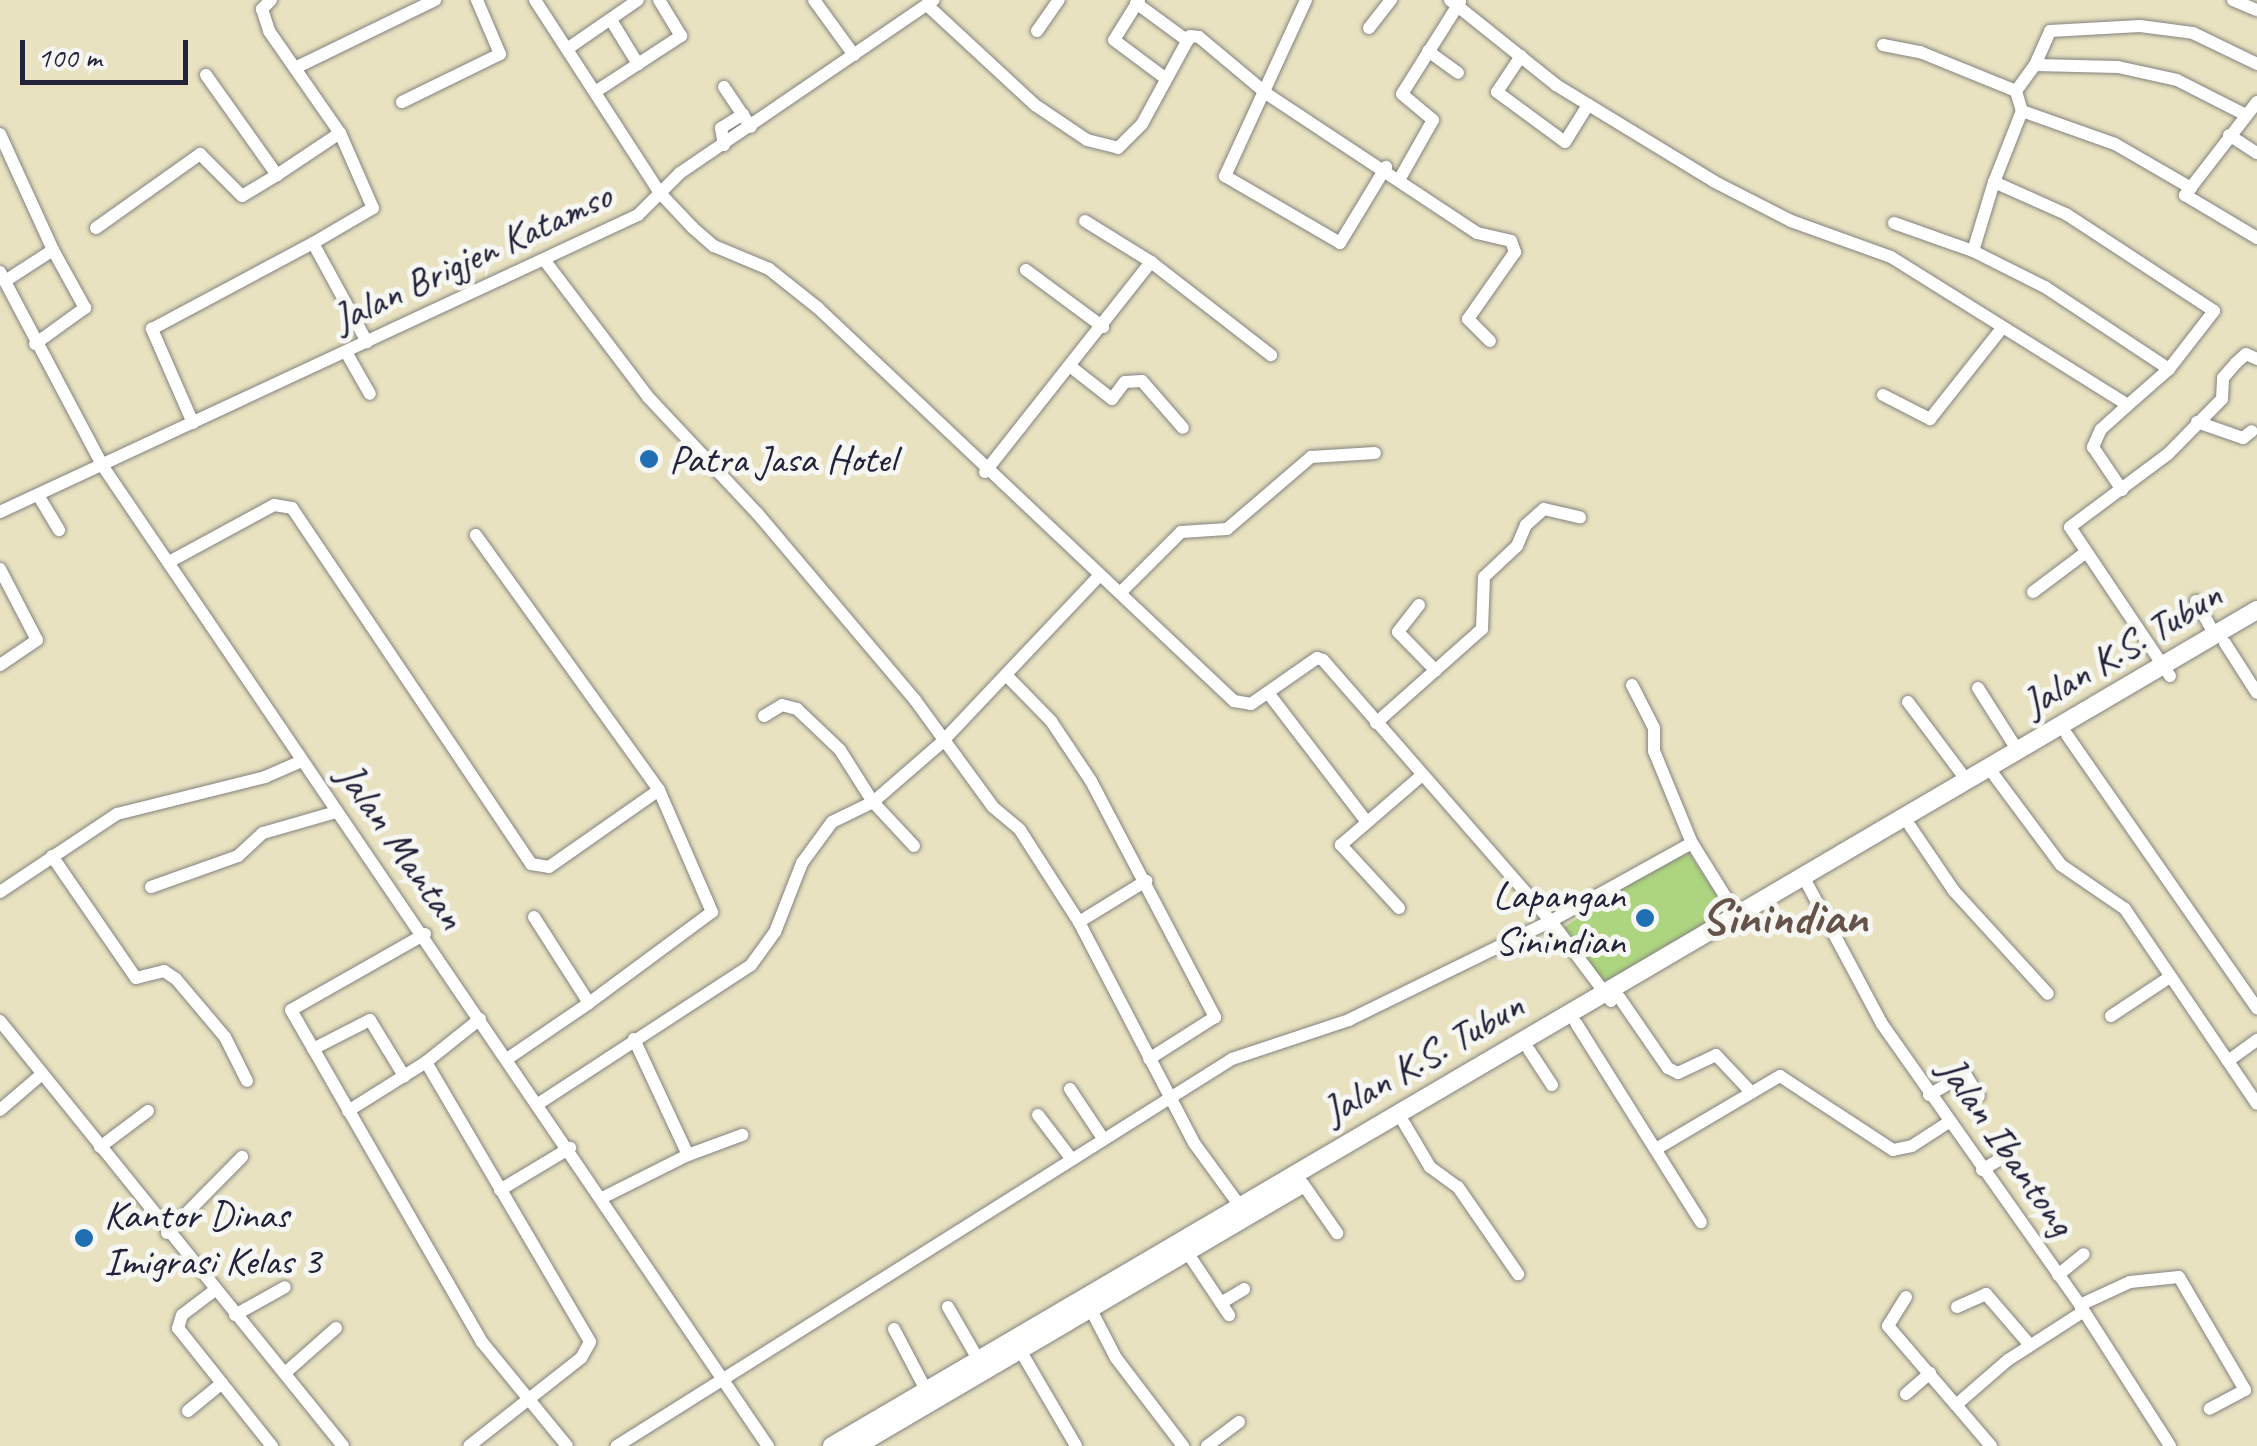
<!DOCTYPE html>
<style>
body{margin:0}
#map{position:relative;width:2257px;height:1446px;overflow:hidden;background:#e8e2c1;font-family:Caveat,sans-serif}
div>[style]{position:absolute}
[style*='--x']{left:calc(var(--x)*1px);top:calc(var(--y)*1px);width:calc(var(--w)*1px);rotate:calc(var(--a)*1deg)}
.green>*{inset:0;background:#add580;transform-origin:0 0}
.roads{filter:drop-shadow(0 0 2px #85827e) drop-shadow(0 0 2px #85827e)}
.minor>*{height:12px;margin:-6px;padding:0 6px;transform-origin:6px;border-radius:6px;background:#fff}
.highway>*{height:18px;margin:-9px;padding:0 9px;transform-origin:9px;border-radius:9px;background:#fff}
.dots>*{width:28px;height:28px;translate:-50% -50%;box-sizing:border-box;border:5px solid #f6f6f2;border-radius:50%}
span{translate:-50% -50%;white-space:nowrap;text-align:center;line-height:1.15;-webkit-text-stroke:10px #f6f6f2;paint-order:stroke}
.street-label{font-size:40px;color:#22223b}
.poi-label{font-size:40px;color:#22223b}
.left{translate:0 -50%;text-align:left}
.right{translate:-100% -50%;text-align:right}
.district-label{font-size:50px;color:#65534a;font-weight:700}
.scale{position:absolute;left:20px;top:40px;width:168px;height:45px;box-sizing:border-box;border:5px solid #22223b;border-top:0;padding-left:12px;font-size:30px;line-height:35px;white-space:nowrap;color:#22223b;-webkit-text-stroke:8px #f6f6f2;paint-order:stroke}
</style>
<div id="map">
<div class="green">
<i style="left:1686px;top:848px;width:77px;height:145px;rotate:57deg"></i>
</div>
<div class="roads">
<div class="minor">
<i style="--x:271;--y:0;--w:13;--a:135"></i>
<i style="--x:262;--y:9;--w:23;--a:72"></i>
<i style="--x:269;--y:31;--w:124;--a:55.2"></i>
<i style="--x:340;--y:133;--w:82;--a:66.3"></i>
<i style="--x:373;--y:208;--w:69;--a:149.7"></i>
<i style="--x:313;--y:243;--w:113;--a:61.4"></i>
<i style="--x:535;--y:0;--w:230;--a:57.1"></i>
<i style="--x:660;--y:193;--w:48;--a:46.7"></i>
<i style="--x:693;--y:228;--w:28;--a:41"></i>
<i style="--x:714;--y:246;--w:60;--a:22.7"></i>
<i style="--x:769;--y:269;--w:63;--a:38.5"></i>
<i style="--x:818;--y:308;--w:572;--a:43.37"></i>
<i style="--x:1234;--y:701;--w:17;--a:10"></i>
<i style="--x:1251;--y:704;--w:80;--a:-34.9"></i>
<i style="--x:1317;--y:658;--w:6;--a:18"></i>
<i style="--x:1323;--y:660;--w:347;--a:48.9"></i>
<i style="--x:1551;--y:921;--w:225;--a:153.9"></i>
<i style="--x:1349;--y:1020;--w:123;--a:161.6"></i>
<i style="--x:1232;--y:1059;--w:727;--a:147.82"></i>
<i style="--x:814;--y:0;--w:68;--a:54"></i>
<i style="--x:1139;--y:0;--w:47;--a:122"></i>
<i style="--x:1114;--y:40;--w:64;--a:36.7"></i>
<i style="--x:1306;--y:0;--w:194;--a:114.7"></i>
<i style="--x:1225;--y:176;--w:133;--a:30.2"></i>
<i style="--x:1340;--y:243;--w:89;--a:-58.8"></i>
<i style="--x:1450;--y:0;--w:136;--a:38.7"></i>
<i style="--x:1556;--y:85;--w:184;--a:31.4"></i>
<i style="--x:1713;--y:181;--w:88;--a:27.1"></i>
<i style="--x:1791;--y:221;--w:106;--a:19.8"></i>
<i style="--x:1891;--y:257;--w:279;--a:32"></i>
<i style="--x:2128;--y:405;--w:36;--a:138"></i>
<i style="--x:2101;--y:429;--w:20;--a:114"></i>
<i style="--x:2093;--y:447;--w:52;--a:56"></i>
<i style="--x:2233;--y:0;--w:26;--a:23"></i>
<i style="--x:1136;--y:3;--w:64;--a:36.2"></i>
<i style="--x:927;--y:5;--w:147;--a:42.8"></i>
<i style="--x:1035;--y:105;--w:63;--a:33.9"></i>
<i style="--x:1087;--y:140;--w:32;--a:14"></i>
<i style="--x:1118;--y:148;--w:34;--a:-45"></i>
<i style="--x:1142;--y:124;--w:100;--a:-61.4"></i>
<i style="--x:1190;--y:36;--w:9;--a:6"></i>
<i style="--x:1199;--y:37;--w:89;--a:40"></i>
<i style="--x:1267;--y:94;--w:252;--a:33.5"></i>
<i style="--x:1477;--y:233;--w:35;--a:13"></i>
<i style="--x:1511;--y:241;--w:12;--a:70"></i>
<i style="--x:1515;--y:252;--w:82;--a:125"></i>
<i style="--x:1468;--y:319;--w:31;--a:45"></i>
<i style="--x:611;--y:20;--w:52;--a:58.5"></i>
<i style="--x:1369;--y:28;--w:36;--a:-52"></i>
<i style="--x:1037;--y:31;--w:38;--a:-55"></i>
<i style="--x:1883;--y:45;--w:38;--a:11"></i>
<i style="--x:1920;--y:52;--w:104;--a:22.1"></i>
<i style="--x:567;--y:49;--w:86;--a:-34.6"></i>
<i style="--x:1428;--y:51;--w:37;--a:36"></i>
<i style="--x:1521;--y:56;--w:43;--a:123.7"></i>
<i style="--x:1497;--y:92;--w:84;--a:36.3"></i>
<i style="--x:1565;--y:142;--w:44;--a:-58.1"></i>
<i style="--x:2035;--y:65;--w:37;--a:-66"></i>
<i style="--x:2050;--y:31;--w:90;--a:-3.2"></i>
<i style="--x:2140;--y:26;--w:53;--a:7.5"></i>
<i style="--x:2193;--y:33;--w:71;--a:25.8"></i>
<i style="--x:295;--y:68;--w:156;--a:-25.9"></i>
<i style="--x:206;--y:75;--w:123;--a:54.6"></i>
<i style="--x:277;--y:175;--w:76;--a:-33.7"></i>
<i style="--x:724;--y:87;--w:48;--a:56"></i>
<i style="--x:595;--y:92;--w:103;--a:-33.1"></i>
<i style="--x:681;--y:36;--w:42;--a:-121.4"></i>
<i style="--x:402;--y:102;--w:109;--a:-26.1"></i>
<i style="--x:500;--y:54;--w:59;--a:-113.1"></i>
<i style="--x:2257;--y:102;--w:118;--a:127.7"></i>
<i style="--x:2185;--y:195;--w:84;--a:30.8"></i>
<i style="--x:2022;--y:111;--w:76;--a:111.5"></i>
<i style="--x:1994;--y:182;--w:79;--a:24"></i>
<i style="--x:2066;--y:214;--w:177;--a:33.2"></i>
<i style="--x:2214;--y:311;--w:73;--a:127.8"></i>
<i style="--x:2169;--y:369;--w:55;--a:138.7"></i>
<i style="--x:0;--y:134;--w:128;--a:65.4"></i>
<i style="--x:53;--y:250;--w:57;--a:147.1"></i>
<i style="--x:2229;--y:135;--w:33;--a:33"></i>
<i style="--x:724;--y:145;--w:17;--a:-100"></i>
<i style="--x:721;--y:128;--w:26;--a:-32"></i>
<i style="--x:1399;--y:180;--w:69;--a:-60.5"></i>
<i style="--x:1433;--y:120;--w:40;--a:-140"></i>
<i style="--x:1402;--y:94;--w:109;--a:-57.8"></i>
<i style="--x:1994;--y:182;--w:72;--a:106.9"></i>
<i style="--x:1973;--y:251;--w:80;--a:26.6"></i>
<i style="--x:2045;--y:287;--w:149;--a:33.5"></i>
<i style="--x:2191;--y:188;--w:88;--a:-149.9"></i>
<i style="--x:2115;--y:144;--w:99;--a:-160.5"></i>
<i style="--x:2022;--y:111;--w:21;--a:-107"></i>
<i style="--x:2016;--y:91;--w:32;--a:-54"></i>
<i style="--x:2035;--y:65;--w:83;--a:1.4"></i>
<i style="--x:2118;--y:67;--w:60;--a:12.4"></i>
<i style="--x:2177;--y:80;--w:77;--a:26.9"></i>
<i style="--x:1085;--y:221;--w:78;--a:31.8"></i>
<i style="--x:1151;--y:262;--w:152;--a:37.8"></i>
<i style="--x:1894;--y:223;--w:84;--a:19.5"></i>
<i style="--x:96;--y:228;--w:128;--a:-35.4"></i>
<i style="--x:200;--y:154;--w:59;--a:45"></i>
<i style="--x:242;--y:196;--w:41;--a:-31"></i>
<i style="--x:545;--y:261;--w:172;--a:52.8"></i>
<i style="--x:649;--y:398;--w:158;--a:46.8"></i>
<i style="--x:757;--y:513;--w:245;--a:49.8"></i>
<i style="--x:915;--y:700;--w:132;--a:53.9"></i>
<i style="--x:993;--y:807;--w:35;--a:40"></i>
<i style="--x:1020;--y:830;--w:109;--a:57.3"></i>
<i style="--x:1079;--y:922;--w:249;--a:62.5"></i>
<i style="--x:1194;--y:1143;--w:87;--a:53.9"></i>
<i style="--x:1026;--y:270;--w:96;--a:36.5"></i>
<i style="--x:0;--y:272;--w:218;--a:62.1"></i>
<i style="--x:102;--y:465;--w:1186;--a:55.83"></i>
<i style="--x:35;--y:344;--w:62;--a:-35.8"></i>
<i style="--x:85;--y:308;--w:66;--a:-118.9"></i>
<i style="--x:346;--y:352;--w:48;--a:60.3"></i>
<i style="--x:1071;--y:367;--w:52;--a:38"></i>
<i style="--x:1112;--y:399;--w:21;--a:-53"></i>
<i style="--x:1125;--y:382;--w:17;--a:-3"></i>
<i style="--x:1142;--y:381;--w:62;--a:48.9"></i>
<i style="--x:1883;--y:395;--w:53;--a:27.1"></i>
<i style="--x:1930;--y:419;--w:116;--a:-51.6"></i>
<i style="--x:2197;--y:422;--w:49;--a:19.2"></i>
<i style="--x:2243;--y:438;--w:11;--a:-38"></i>
<i style="--x:193;--y:423;--w:103;--a:-113.6"></i>
<i style="--x:152;--y:329;--w:183;--a:-28.1"></i>
<i style="--x:985;--y:472;--w:268;--a:-51.7"></i>
<i style="--x:38;--y:495;--w:41;--a:59"></i>
<i style="--x:0;--y:512;--w:704;--a:-24.96"></i>
<i style="--x:638;--y:215;--w:59;--a:-45"></i>
<i style="--x:680;--y:173;--w:307;--a:-34.3"></i>
<i style="--x:169;--y:562;--w:119;--a:-28.5"></i>
<i style="--x:274;--y:505;--w:18;--a:9"></i>
<i style="--x:292;--y:508;--w:429;--a:56.1"></i>
<i style="--x:531;--y:864;--w:18;--a:9"></i>
<i style="--x:549;--y:867;--w:134;--a:-35"></i>
<i style="--x:659;--y:790;--w:314;--a:-125.7"></i>
<i style="--x:0;--y:569;--w:80;--a:62.5"></i>
<i style="--x:37;--y:640;--w:45;--a:146"></i>
<i style="--x:1121;--y:592;--w:85;--a:-45"></i>
<i style="--x:1181;--y:532;--w:46;--a:-3.7"></i>
<i style="--x:1227;--y:529;--w:111;--a:-40.6"></i>
<i style="--x:1311;--y:457;--w:64;--a:-3.6"></i>
<i style="--x:2033;--y:592;--w:65;--a:-36.9"></i>
<i style="--x:2196;--y:601;--w:39;--a:61"></i>
<i style="--x:1419;--y:605;--w:34;--a:128"></i>
<i style="--x:1398;--y:632;--w:54;--a:45.7"></i>
<i style="--x:2225;--y:643;--w:59;--a:57.4"></i>
<i style="--x:1007;--y:676;--w:63;--a:45.6"></i>
<i style="--x:1051;--y:721;--w:72;--a:56.3"></i>
<i style="--x:1091;--y:781;--w:267;--a:62.3"></i>
<i style="--x:1215;--y:1017;--w:78;--a:147.5"></i>
<i style="--x:2170;--y:676;--w:179;--a:-123.9"></i>
<i style="--x:2070;--y:527;--w:122;--a:-36.7"></i>
<i style="--x:2168;--y:454;--w:77;--a:-45.5"></i>
<i style="--x:2222;--y:399;--w:21;--a:-87"></i>
<i style="--x:2223;--y:378;--w:20;--a:-49"></i>
<i style="--x:2236;--y:363;--w:13;--a:-42"></i>
<i style="--x:2246;--y:354;--w:12;--a:24"></i>
<i style="--x:1632;--y:685;--w:48;--a:62.9"></i>
<i style="--x:1654;--y:728;--w:23;--a:90"></i>
<i style="--x:1654;--y:751;--w:100;--a:67.6"></i>
<i style="--x:1978;--y:688;--w:75;--a:57.6"></i>
<i style="--x:1269;--y:694;--w:160;--a:52.6"></i>
<i style="--x:1908;--y:702;--w:99;--a:53.2"></i>
<i style="--x:764;--y:716;--w:21;--a:-31"></i>
<i style="--x:782;--y:705;--w:16;--a:15"></i>
<i style="--x:797;--y:709;--w:59;--a:43.6"></i>
<i style="--x:840;--y:750;--w:62;--a:57.6"></i>
<i style="--x:873;--y:802;--w:60;--a:47"></i>
<i style="--x:1376;--y:723;--w:142;--a:-41.6"></i>
<i style="--x:1482;--y:629;--w:52;--a:-87.8"></i>
<i style="--x:1484;--y:577;--w:45;--a:-43.2"></i>
<i style="--x:1517;--y:546;--w:23;--a:-67"></i>
<i style="--x:1526;--y:525;--w:24;--a:-42"></i>
<i style="--x:1544;--y:509;--w:37;--a:13"></i>
<i style="--x:2067;--y:735;--w:333;--a:55.2"></i>
<i style="--x:1988;--y:767;--w:122;--a:53.3"></i>
<i style="--x:2061;--y:865;--w:78;--a:34.5"></i>
<i style="--x:2125;--y:909;--w:235;--a:55.9"></i>
<i style="--x:1910;--y:826;--w:78;--a:55.9"></i>
<i style="--x:1954;--y:891;--w:139;--a:47.6"></i>
<i style="--x:52;--y:856;--w:148;--a:55.5"></i>
<i style="--x:136;--y:978;--w:29;--a:-14"></i>
<i style="--x:164;--y:971;--w:14;--a:34"></i>
<i style="--x:176;--y:979;--w:76;--a:49.8"></i>
<i style="--x:225;--y:1037;--w:49;--a:63.4"></i>
<i style="--x:1803;--y:876;--w:168;--a:61.9"></i>
<i style="--x:1882;--y:1024;--w:344;--a:54.8"></i>
<i style="--x:2080;--y:1305;--w:167;--a:57.4"></i>
<i style="--x:151;--y:887;--w:92;--a:-19.6"></i>
<i style="--x:238;--y:856;--w:34;--a:-43"></i>
<i style="--x:263;--y:833;--w:76;--a:-16"></i>
<i style="--x:0;--y:892;--w:141;--a:-33.7"></i>
<i style="--x:117;--y:814;--w:153;--a:-14"></i>
<i style="--x:265;--y:777;--w:40;--a:-23.4"></i>
<i style="--x:1399;--y:908;--w:86;--a:-132.6"></i>
<i style="--x:1341;--y:845;--w:106;--a:-40.8"></i>
<i style="--x:1079;--y:922;--w:79;--a:-31.5"></i>
<i style="--x:425;--y:934;--w:154;--a:150.4"></i>
<i style="--x:291;--y:1010;--w:383;--a:60.1"></i>
<i style="--x:482;--y:1342;--w:134;--a:50.7"></i>
<i style="--x:1619;--y:997;--w:86;--a:55.4"></i>
<i style="--x:1668;--y:1068;--w:11;--a:27"></i>
<i style="--x:1678;--y:1073;--w:42;--a:-25.3"></i>
<i style="--x:1716;--y:1055;--w:51;--a:46.6"></i>
<i style="--x:1611;--y:1001;--w:100;--a:-126.9"></i>
<i style="--x:1551;--y:921;--w:161;--a:-29"></i>
<i style="--x:1692;--y:843;--w:85;--a:58"></i>
<i style="--x:589;--y:1003;--w:153;--a:-36.5"></i>
<i style="--x:712;--y:912;--w:133;--a:-113.5"></i>
<i style="--x:2111;--y:1016;--w:71;--a:-33.5"></i>
<i style="--x:0;--y:1021;--w:546;--a:51.09"></i>
<i style="--x:1576;--y:1023;--w:235;--a:57.9"></i>
<i style="--x:313;--y:1049;--w:64;--a:-27"></i>
<i style="--x:370;--y:1020;--w:66;--a:58.7"></i>
<i style="--x:1529;--y:1050;--w:42;--a:56.7"></i>
<i style="--x:507;--y:1059;--w:99;--a:-34.3"></i>
<i style="--x:589;--y:1003;--w:102;--a:-122.6"></i>
<i style="--x:2228;--y:1061;--w:36;--a:-36"></i>
<i style="--x:426;--y:1062;--w:69;--a:-38.5"></i>
<i style="--x:1070;--y:1089;--w:58;--a:56.3"></i>
<i style="--x:1929;--y:1095;--w:42;--a:-30.3"></i>
<i style="--x:1965;--y:1074;--w:26;--a:58"></i>
<i style="--x:538;--y:1104;--w:254;--a:-33.1"></i>
<i style="--x:751;--y:965;--w:41;--a:-54"></i>
<i style="--x:775;--y:932;--w:74;--a:-68.6"></i>
<i style="--x:802;--y:863;--w:51;--a:-53.8"></i>
<i style="--x:832;--y:822;--w:46;--a:-26"></i>
<i style="--x:873;--y:802;--w:90;--a:-40.9"></i>
<i style="--x:941;--y:743;--w:231;--a:-46.6"></i>
<i style="--x:0;--y:1110;--w:55;--a:-40.6"></i>
<i style="--x:348;--y:1111;--w:92;--a:-32.1"></i>
<i style="--x:426;--y:1062;--w:324;--a:59.6"></i>
<i style="--x:590;--y:1342;--w:18;--a:119"></i>
<i style="--x:581;--y:1358;--w:142;--a:141.8"></i>
<i style="--x:1038;--y:1115;--w:53;--a:52.7"></i>
<i style="--x:1404;--y:1123;--w:51;--a:59.4"></i>
<i style="--x:1430;--y:1167;--w:34;--a:36"></i>
<i style="--x:1458;--y:1187;--w:106;--a:55.4"></i>
<i style="--x:100;--y:1147;--w:60;--a:-36.9"></i>
<i style="--x:1656;--y:1149;--w:144;--a:-30.5"></i>
<i style="--x:1780;--y:1076;--w:135;--a:33.2"></i>
<i style="--x:1893;--y:1150;--w:19;--a:-12"></i>
<i style="--x:1912;--y:1146;--w:44;--a:-33"></i>
<i style="--x:688;--y:1155;--w:58;--a:-20.3"></i>
<i style="--x:1982;--y:1170;--w:31;--a:-31"></i>
<i style="--x:1303;--y:1184;--w:60;--a:55.2"></i>
<i style="--x:500;--y:1190;--w:82;--a:-31"></i>
<i style="--x:604;--y:1197;--w:94;--a:-26.6"></i>
<i style="--x:688;--y:1155;--w:128;--a:-115"></i>
<i style="--x:167;--y:1233;--w:107;--a:-45.4"></i>
<i style="--x:1187;--y:1252;--w:76;--a:56.3"></i>
<i style="--x:2058;--y:1275;--w:33;--a:-39"></i>
<i style="--x:215;--y:1290;--w:41;--a:142.9"></i>
<i style="--x:182;--y:1315;--w:14;--a:107"></i>
<i style="--x:178;--y:1328;--w:151;--a:51.5"></i>
<i style="--x:1906;--y:1297;--w:34;--a:122"></i>
<i style="--x:1888;--y:1326;--w:104;--a:49.3"></i>
<i style="--x:1221;--y:1303;--w:27;--a:-31"></i>
<i style="--x:2080;--y:1305;--w:55;--a:-24.7"></i>
<i style="--x:2130;--y:1282;--w:49;--a:-5.8"></i>
<i style="--x:2179;--y:1277;--w:131;--a:59.7"></i>
<i style="--x:2245;--y:1390;--w:40;--a:152"></i>
<i style="--x:948;--y:1307;--w:60;--a:60"></i>
<i style="--x:1957;--y:1307;--w:32;--a:-24"></i>
<i style="--x:1986;--y:1294;--w:66;--a:49.3"></i>
<i style="--x:1090;--y:1308;--w:56;--a:62.5"></i>
<i style="--x:1116;--y:1358;--w:111;--a:52.7"></i>
<i style="--x:235;--y:1315;--w:57;--a:-29.2"></i>
<i style="--x:894;--y:1329;--w:69;--a:62.3"></i>
<i style="--x:1020;--y:1350;--w:111;--a:59.7"></i>
<i style="--x:285;--y:1373;--w:68;--a:-41.4"></i>
<i style="--x:1906;--y:1394;--w:32;--a:-41"></i>
<i style="--x:188;--y:1411;--w:44;--a:-39.5"></i>
<i style="--x:1207;--y:1446;--w:40;--a:-37"></i>
<i style="--x:1991;--y:1446;--w:54;--a:-130.5"></i>
<i style="--x:1956;--y:1405;--w:69;--a:-40.9"></i>
<i style="--x:2008;--y:1360;--w:90;--a:-32.8"></i>
</div>
<div class="highway">
<i style="--x:832;--y:1446;--w:1652;--a:-30.4"></i>
<i style="--x:856;--y:1446;--w:514;--a:-30.41"></i>
</div>
</div>
<div class="dots">
<i style="left:649px;top:459px;background:#1f6fb2"></i>
<i style="left:1645px;top:918px;background:#1f6fb2"></i>
<i style="left:84px;top:1238px;background:#1f6fb2"></i>
</div>
<div class="street-label">
<span style="left:472px;top:257px;rotate:-25deg">Jalan Brigjen Katamso</span>
<span style="left:2122px;top:649px;rotate:-31deg">Jalan K.S. Tubun</span>
<span style="left:401px;top:846px;rotate:55deg">Jalan Mantan</span>
<span style="left:1423px;top:1058px;rotate:-30deg">Jalan K.S. Tubun</span>
<span style="left:2007px;top:1146px;rotate:55deg">Jalan Ibantong</span>
</div>
<div class="poi-label">
<span class="left" style="left:669px;top:459px">Patra Jasa Hotel</span>
<span class="right" style="left:1625px;top:918px">Lapangan<br>Sinindian</span>
<span class="left" style="left:104px;top:1238px">Kantor Dinas<br>Imigrasi Kelas 3</span>
</div>
<div class="district-label">
<span style="left:1784px;top:917px">Sinindian</span>
</div>
<div class="scale">100 m</div>
</div>
